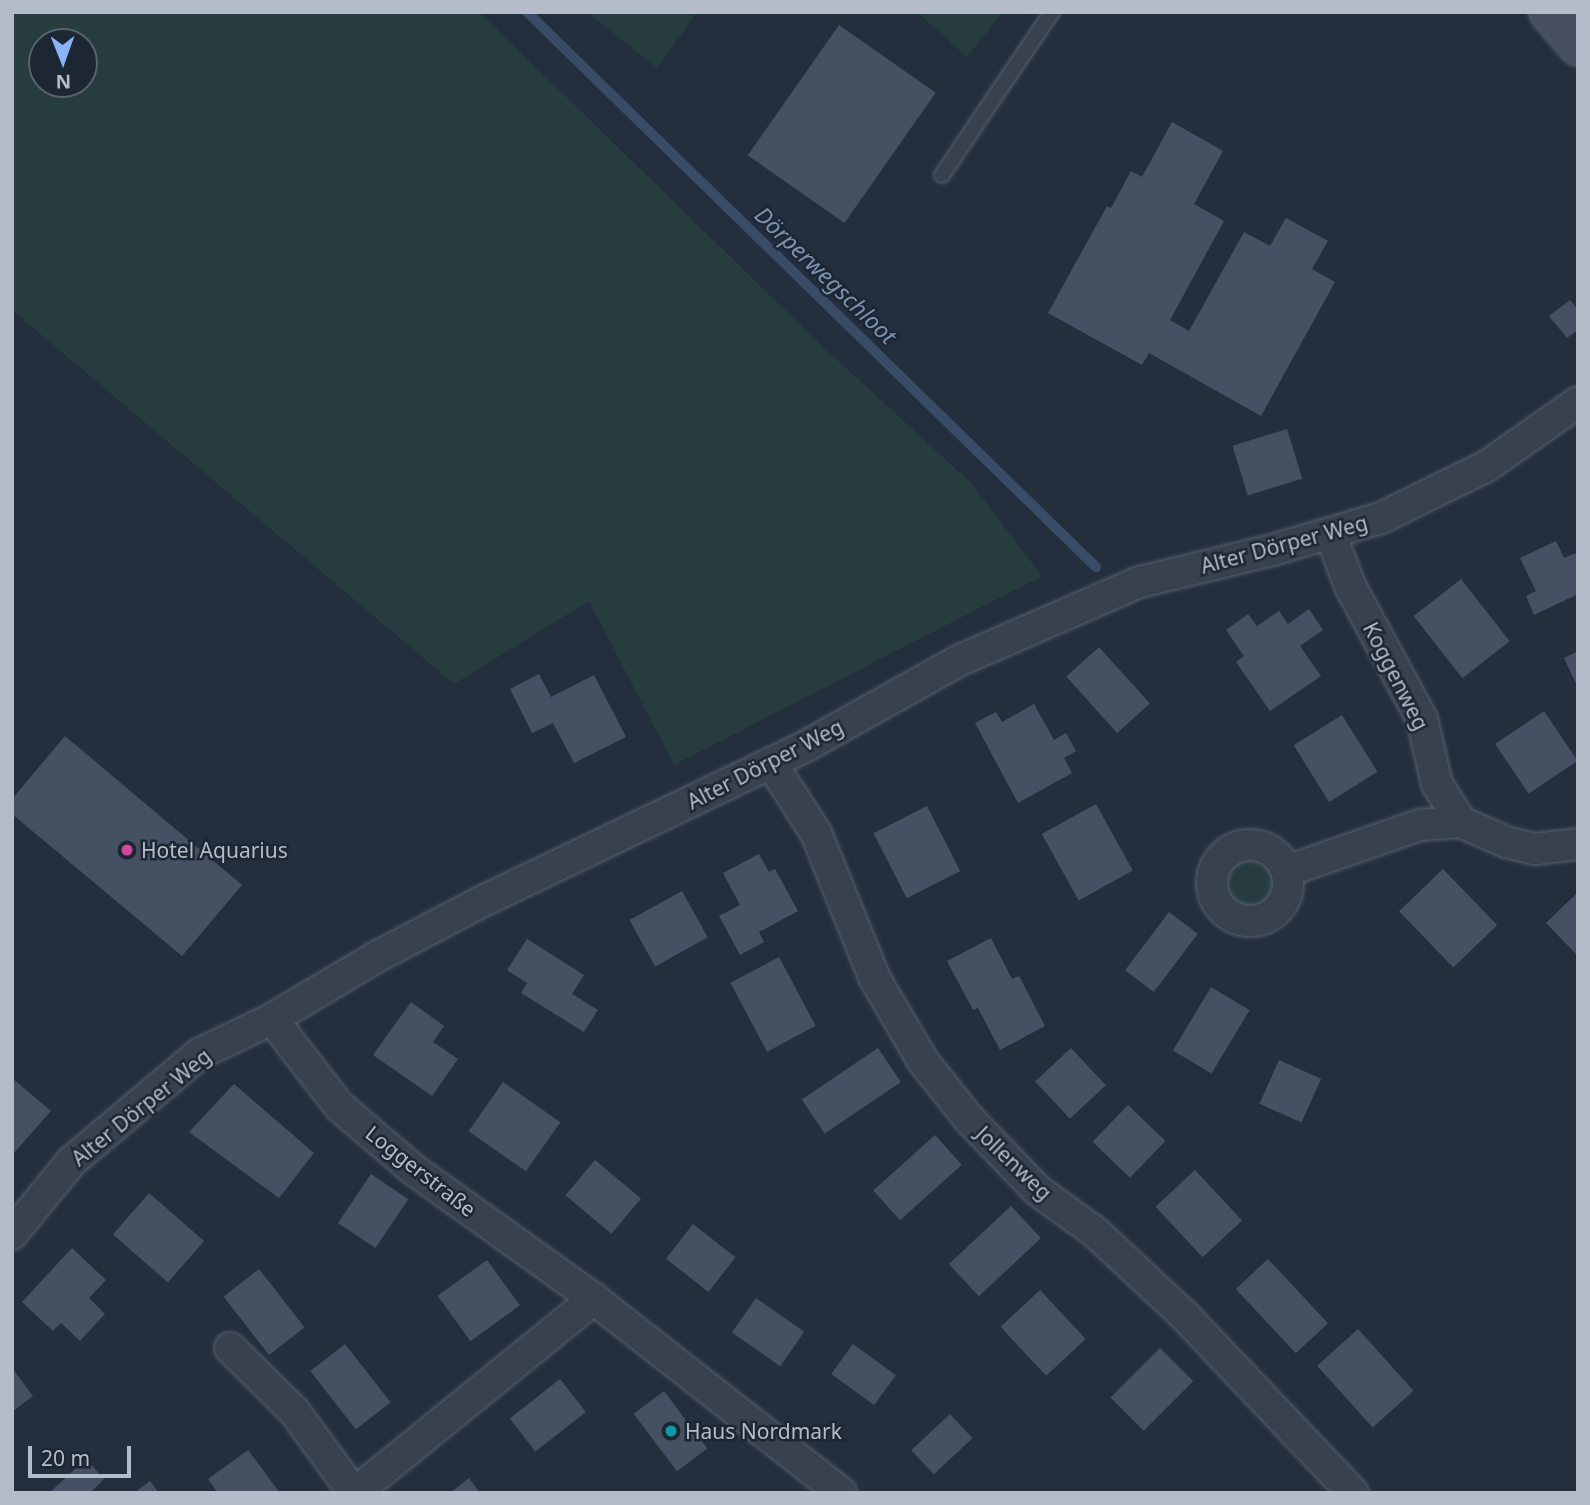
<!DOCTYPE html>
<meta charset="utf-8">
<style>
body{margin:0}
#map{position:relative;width:1590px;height:1505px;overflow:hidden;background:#242f3e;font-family:"Noto Sans",sans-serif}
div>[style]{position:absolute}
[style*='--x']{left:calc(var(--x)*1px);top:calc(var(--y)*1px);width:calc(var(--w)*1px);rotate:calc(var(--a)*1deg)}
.green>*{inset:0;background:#263c3f}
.round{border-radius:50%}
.stream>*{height:10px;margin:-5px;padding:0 5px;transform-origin:5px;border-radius:5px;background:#394c67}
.building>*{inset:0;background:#455162;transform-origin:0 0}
.roads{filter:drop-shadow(0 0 2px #565f6c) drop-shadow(0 0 2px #565f6c)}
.lane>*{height:14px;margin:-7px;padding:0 7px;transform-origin:7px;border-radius:7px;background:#38414e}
.street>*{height:30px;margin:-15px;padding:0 15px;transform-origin:15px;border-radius:15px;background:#38414e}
.street>.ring{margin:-15px;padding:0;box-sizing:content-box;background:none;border:30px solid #38414e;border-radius:50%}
.secondary>*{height:38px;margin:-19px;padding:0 19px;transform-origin:19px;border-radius:19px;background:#465061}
.dots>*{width:19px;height:19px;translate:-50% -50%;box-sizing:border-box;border:4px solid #1d2633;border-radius:50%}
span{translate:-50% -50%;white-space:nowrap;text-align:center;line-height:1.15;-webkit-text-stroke:5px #1d2633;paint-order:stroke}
.street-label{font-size:21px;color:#b4bcc9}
.poi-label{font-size:21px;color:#b4bcc9}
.left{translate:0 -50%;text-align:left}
.water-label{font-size:23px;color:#7c92b1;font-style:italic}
.frame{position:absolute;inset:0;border:14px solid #b4bcc9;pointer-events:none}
.north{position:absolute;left:28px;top:28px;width:70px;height:70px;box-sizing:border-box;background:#1d2633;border:2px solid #59626f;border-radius:50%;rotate:179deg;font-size:19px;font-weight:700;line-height:28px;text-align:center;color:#b4bcc9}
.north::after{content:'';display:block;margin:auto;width:24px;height:32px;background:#8ab4f8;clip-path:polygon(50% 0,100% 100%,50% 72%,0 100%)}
.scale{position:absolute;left:28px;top:1446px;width:103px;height:32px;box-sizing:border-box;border:4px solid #b4bcc9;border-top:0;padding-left:9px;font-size:21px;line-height:24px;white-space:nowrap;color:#b4bcc9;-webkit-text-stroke:5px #1d2633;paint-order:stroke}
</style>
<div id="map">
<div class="green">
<i style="clip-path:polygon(evenodd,12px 12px,479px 12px,822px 346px,971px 483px,1042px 576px,674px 765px,589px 601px,454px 684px,12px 310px,12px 12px,42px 42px,84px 42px,84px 84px,42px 84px,42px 42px)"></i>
<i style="clip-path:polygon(587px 12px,697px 12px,657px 68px)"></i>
<i style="clip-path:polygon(917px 12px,1003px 12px,967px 57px)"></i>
<i class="round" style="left:1226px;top:858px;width:50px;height:50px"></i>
</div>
<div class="stream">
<i style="--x:527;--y:12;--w:795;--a:44.29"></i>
</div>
<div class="building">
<i style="left:839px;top:25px;width:118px;height:159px;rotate:35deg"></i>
<i style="clip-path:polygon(1172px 122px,1223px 151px,1194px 204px,1224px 221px,1170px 320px,1189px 331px,1244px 232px,1270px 246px,1286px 218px,1328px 241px,1312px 269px,1335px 282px,1261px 416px,1149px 353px,1142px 365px,1048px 313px,1107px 206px,1111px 208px,1131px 171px,1142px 177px)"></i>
<i style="clip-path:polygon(1570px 300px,1578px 310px,1578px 330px,1567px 338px,1549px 316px)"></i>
<i style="left:1287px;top:429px;width:52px;height:57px;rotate:73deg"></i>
<i style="clip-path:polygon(1556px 541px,1564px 558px,1576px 553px,1578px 557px,1578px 594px,1534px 615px,1526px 596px,1536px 591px,1520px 558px)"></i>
<i style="left:1461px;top:579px;width:79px;height:60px;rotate:52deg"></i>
<i style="clip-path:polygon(1309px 609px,1323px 630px,1300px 646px,1321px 676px,1270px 711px,1236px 662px,1244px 656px,1226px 630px,1248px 614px,1257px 626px,1279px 611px,1288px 624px)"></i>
<i style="left:1099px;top:647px;width:76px;height:44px;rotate:48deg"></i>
<i style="clip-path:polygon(1578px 651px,1578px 688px,1564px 658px)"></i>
<i style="clip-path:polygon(539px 674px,551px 697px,594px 675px,626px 737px,574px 763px,553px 723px,532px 733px,510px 689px)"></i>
<i style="clip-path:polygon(1034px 704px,1054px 740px,1066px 733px,1076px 751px,1064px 758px,1072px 773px,1018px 803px,975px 723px,996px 712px,1002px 722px)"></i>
<i style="left:1544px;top:711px;width:60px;height:59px;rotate:56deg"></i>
<i style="left:1342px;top:715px;width:67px;height:57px;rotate:58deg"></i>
<i style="clip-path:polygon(65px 736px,242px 885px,182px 956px,12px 814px,12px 799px)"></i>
<i style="left:1096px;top:804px;width:76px;height:62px;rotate:61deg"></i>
<i style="left:927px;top:806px;width:73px;height:60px;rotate:63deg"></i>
<i style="clip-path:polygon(759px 854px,769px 872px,775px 869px,798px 911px,759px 932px,764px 942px,740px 955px,719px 916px,740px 905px,723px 873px)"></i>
<i style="left:1443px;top:869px;width:78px;height:61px;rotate:46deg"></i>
<i style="left:682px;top:891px;width:53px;height:60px;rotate:61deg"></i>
<i style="clip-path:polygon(1578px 892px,1578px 956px,1546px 923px)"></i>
<i style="left:1169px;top:912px;width:36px;height:73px;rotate:37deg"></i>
<i style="clip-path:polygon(991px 938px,1012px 979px,1019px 976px,1045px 1026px,1000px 1050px,978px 1008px,973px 1010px,947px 961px)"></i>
<i style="clip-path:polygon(527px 939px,584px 975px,572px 994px,598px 1010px,584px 1032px,521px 993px,527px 983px,507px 970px)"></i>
<i style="left:779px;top:957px;width:78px;height:55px;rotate:62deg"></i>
<i style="left:1211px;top:987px;width:45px;height:74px;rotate:31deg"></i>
<i style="clip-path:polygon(411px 1002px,444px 1026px,433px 1042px,458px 1059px,432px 1096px,373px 1055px)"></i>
<i style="left:878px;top:1048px;width:41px;height:92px;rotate:56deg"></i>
<i style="left:1071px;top:1048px;width:51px;height:49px;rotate:47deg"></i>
<i style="left:1279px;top:1060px;width:46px;height:48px;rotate:24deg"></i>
<i style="clip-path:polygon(12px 1078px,51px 1111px,12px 1155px)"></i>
<i style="left:503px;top:1082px;width:70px;height:60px;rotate:35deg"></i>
<i style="clip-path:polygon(234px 1084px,314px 1153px,279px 1198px,189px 1132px)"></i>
<i style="left:1128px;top:1105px;width:52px;height:51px;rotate:44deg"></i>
<i style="left:935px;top:1135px;width:40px;height:83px;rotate:48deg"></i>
<i style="left:595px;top:1160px;width:60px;height:46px;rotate:40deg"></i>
<i style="left:1195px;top:1170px;width:69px;height:54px;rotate:47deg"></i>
<i style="left:371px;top:1174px;width:45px;height:59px;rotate:34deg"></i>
<i style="left:149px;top:1193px;width:73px;height:55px;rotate:41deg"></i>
<i style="left:1011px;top:1206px;width:44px;height:85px;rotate:47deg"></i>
<i style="left:693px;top:1224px;width:54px;height:44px;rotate:38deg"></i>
<i style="clip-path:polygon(72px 1248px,106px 1280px,89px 1298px,105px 1314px,80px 1341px,61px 1323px,53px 1331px,22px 1302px)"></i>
<i style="left:1268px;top:1259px;width:88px;height:44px;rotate:47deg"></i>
<i style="left:487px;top:1260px;width:56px;height:61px;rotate:54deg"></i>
<i style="left:259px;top:1269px;width:74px;height:45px;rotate:52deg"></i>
<i style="left:1040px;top:1290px;width:67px;height:54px;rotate:47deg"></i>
<i style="left:756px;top:1298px;width:59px;height:42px;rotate:35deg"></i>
<i style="left:1358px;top:1329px;width:83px;height:55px;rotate:48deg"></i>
<i style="left:345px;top:1344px;width:74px;height:44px;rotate:52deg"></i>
<i style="left:853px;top:1344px;width:53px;height:37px;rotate:36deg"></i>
<i style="left:1160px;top:1348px;width:47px;height:70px;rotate:45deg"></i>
<i style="clip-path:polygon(12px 1368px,33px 1396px,12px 1412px)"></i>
<i style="left:560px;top:1379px;width:42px;height:64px;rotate:52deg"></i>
<i style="left:664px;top:1391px;width:72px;height:38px;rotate:53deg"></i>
<i style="left:950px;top:1414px;width:33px;height:53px;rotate:47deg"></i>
<i style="clip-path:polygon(248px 1450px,280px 1493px,218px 1493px,208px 1479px)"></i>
<i style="clip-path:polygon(86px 1459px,104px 1479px,90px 1493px,49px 1493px)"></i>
<i style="clip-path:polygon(469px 1478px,480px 1493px,450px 1493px)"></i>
<i style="clip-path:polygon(150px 1481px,159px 1493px,134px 1493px)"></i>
</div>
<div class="roads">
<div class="lane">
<i style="--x:942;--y:175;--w:197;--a:-56"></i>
</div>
<div class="street">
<i style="--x:1330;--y:533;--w:57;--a:69.3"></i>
<i style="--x:1350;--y:586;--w:151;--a:61.6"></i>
<i style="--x:1422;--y:719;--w:67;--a:77"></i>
<i style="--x:1437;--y:784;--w:45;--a:57.7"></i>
<i style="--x:1461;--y:822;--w:49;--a:24"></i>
<i style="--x:1506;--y:842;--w:30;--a:14"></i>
<i style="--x:1535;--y:849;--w:43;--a:-6.6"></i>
<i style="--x:771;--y:763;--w:83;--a:57.3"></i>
<i style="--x:816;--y:833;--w:157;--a:68"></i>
<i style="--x:875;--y:979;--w:95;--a:59.7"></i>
<i style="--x:923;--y:1061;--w:74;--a:51.6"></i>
<i style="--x:969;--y:1119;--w:98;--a:46.2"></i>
<i style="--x:1037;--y:1190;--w:72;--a:35.9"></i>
<i style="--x:1095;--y:1232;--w:123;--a:43"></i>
<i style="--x:1185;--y:1316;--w:244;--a:46.5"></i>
<i class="ring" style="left:1212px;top:845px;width:46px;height:46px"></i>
<i style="--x:1287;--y:871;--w:141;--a:-19.1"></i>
<i style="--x:1420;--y:825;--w:41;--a:-4.2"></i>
<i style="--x:272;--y:1019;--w:110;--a:52.4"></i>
<i style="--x:339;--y:1106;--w:99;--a:40.5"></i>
<i style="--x:414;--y:1170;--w:221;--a:35.6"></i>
<i style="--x:594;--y:1299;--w:314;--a:38.1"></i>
<i style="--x:12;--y:1234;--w:94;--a:-50.6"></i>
<i style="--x:72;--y:1161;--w:166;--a:-40.1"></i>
<i style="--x:199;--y:1054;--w:81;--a:-25.6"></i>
<i style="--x:272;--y:1019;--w:126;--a:-30.7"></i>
<i style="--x:380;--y:955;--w:114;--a:-27.7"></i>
<i style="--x:481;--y:902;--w:361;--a:-25.6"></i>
<i style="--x:806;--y:746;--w:174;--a:-29.2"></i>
<i style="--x:958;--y:661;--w:198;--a:-23.5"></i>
<i style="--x:1140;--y:582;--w:140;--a:-13.6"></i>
<i style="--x:1276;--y:549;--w:109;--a:-16.4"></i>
<i style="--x:1381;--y:518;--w:118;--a:-26.1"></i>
<i style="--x:1487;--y:466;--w:111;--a:-35.1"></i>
<i style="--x:230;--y:1348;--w:90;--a:44.5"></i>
<i style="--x:294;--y:1411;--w:102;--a:53.8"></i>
<i style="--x:355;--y:1493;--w:308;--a:-39.1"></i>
</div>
<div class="secondary">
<i style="--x:1549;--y:12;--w:45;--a:49.5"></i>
</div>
</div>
<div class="dots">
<i style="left:127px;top:850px;background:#d1479c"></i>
<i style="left:671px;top:1431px;background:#0f9aa8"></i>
</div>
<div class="street-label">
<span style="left:1284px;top:544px;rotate:-15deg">Alter Dörper Weg</span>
<span style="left:1396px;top:676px;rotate:63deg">Koggenweg</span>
<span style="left:765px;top:764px;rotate:-27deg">Alter Dörper Weg</span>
<span style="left:141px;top:1107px;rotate:-39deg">Alter Dörper Weg</span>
<span style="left:1014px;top:1163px;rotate:44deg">Jollenweg</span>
<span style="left:421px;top:1171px;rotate:38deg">Loggerstraße</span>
</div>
<div class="poi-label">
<span class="left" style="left:141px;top:850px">Hotel Aquarius</span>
<span class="left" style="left:685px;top:1431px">Haus Nordmark</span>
</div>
<div class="water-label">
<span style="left:826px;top:275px;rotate:44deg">Dörperwegschloot</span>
</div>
<div class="frame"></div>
<div class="north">N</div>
<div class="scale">20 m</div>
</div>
